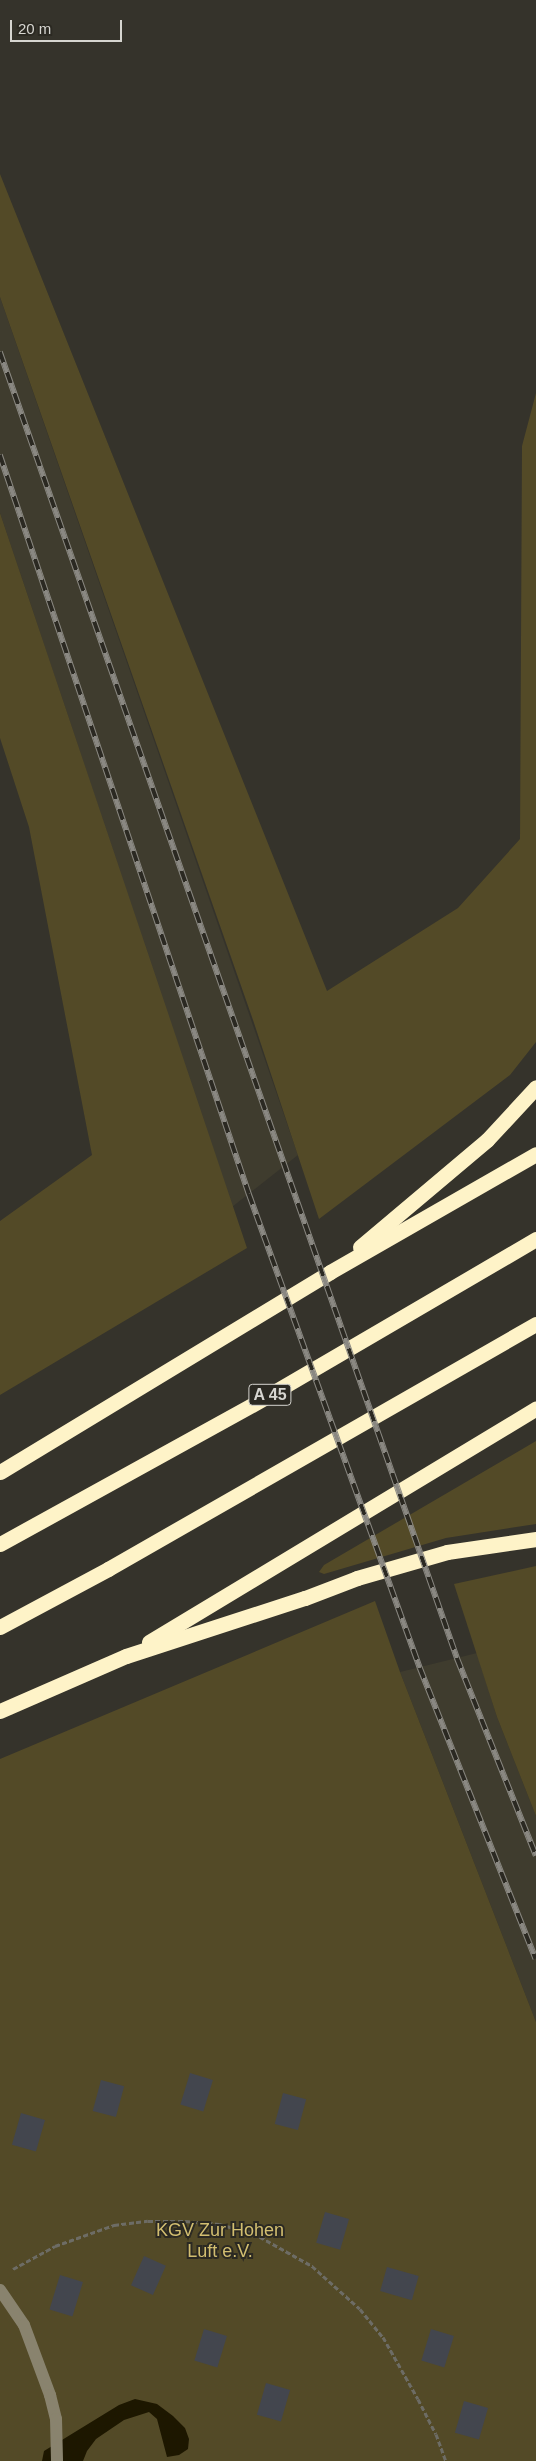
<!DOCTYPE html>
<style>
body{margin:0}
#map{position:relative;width:536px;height:2461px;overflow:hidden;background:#35332b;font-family:Arial,sans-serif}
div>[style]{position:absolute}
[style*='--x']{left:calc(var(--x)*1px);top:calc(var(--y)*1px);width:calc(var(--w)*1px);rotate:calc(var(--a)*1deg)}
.built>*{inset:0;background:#3f3c2e}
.green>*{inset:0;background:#534a27}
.water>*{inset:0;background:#1d1700}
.building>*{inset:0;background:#43464e;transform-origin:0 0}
.path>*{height:3px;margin-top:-1.5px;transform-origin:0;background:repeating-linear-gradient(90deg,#6d6c65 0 5px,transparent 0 7.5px)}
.minor>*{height:12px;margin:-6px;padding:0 6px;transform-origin:6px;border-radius:6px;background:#89836e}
.highway>*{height:15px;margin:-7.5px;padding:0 7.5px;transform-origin:7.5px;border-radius:7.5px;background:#fef3c8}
.rail>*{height:5.5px;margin-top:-2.75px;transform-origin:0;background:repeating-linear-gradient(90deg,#2b2922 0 11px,#8a8882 0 22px);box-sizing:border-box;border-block:1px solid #8a8882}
span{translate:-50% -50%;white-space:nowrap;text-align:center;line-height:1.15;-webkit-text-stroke:4px #2b2922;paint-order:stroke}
.shield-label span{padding:1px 4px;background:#2b2922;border:1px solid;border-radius:4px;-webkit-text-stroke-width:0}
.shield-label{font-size:16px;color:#d6d5d0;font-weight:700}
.park-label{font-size:18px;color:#d2be70}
.scale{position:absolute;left:10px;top:20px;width:112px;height:22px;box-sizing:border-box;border:2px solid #d6d5d0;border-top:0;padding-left:6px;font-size:15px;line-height:18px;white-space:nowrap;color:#d6d5d0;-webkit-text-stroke:4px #2b2922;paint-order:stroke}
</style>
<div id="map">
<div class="built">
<i style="clip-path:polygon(0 297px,298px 1155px,232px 1207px,0 513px)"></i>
<i style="clip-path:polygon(477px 1653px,497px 1717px,536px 1816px,536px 2022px,400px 1672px)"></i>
</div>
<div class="green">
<i style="clip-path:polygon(0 174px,327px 991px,458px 908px,520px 839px,522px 446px,536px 393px,536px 1042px,510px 1075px,319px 1219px,253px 1020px,0 297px)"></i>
<i style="clip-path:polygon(0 513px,247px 1248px,0 1395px,0 1221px,92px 1155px,29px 827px,0 738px)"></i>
<i style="clip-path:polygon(536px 1441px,536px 1524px,446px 1538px,324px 1574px,319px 1572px,324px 1565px)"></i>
<i style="clip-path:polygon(536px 1566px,536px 1816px,497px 1717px,454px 1584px)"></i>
<i style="clip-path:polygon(375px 1601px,400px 1672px,536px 2022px,536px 2461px,0 2461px,0 1759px)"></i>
</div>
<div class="water">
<i style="clip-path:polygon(135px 2399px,157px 2404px,173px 2416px,185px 2428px,189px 2439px,188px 2449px,179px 2455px,167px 2457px,157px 2419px,149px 2412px,124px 2420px,96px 2439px,87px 2451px,83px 2461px,42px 2461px,44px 2451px,119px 2405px)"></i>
</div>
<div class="building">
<i style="left:190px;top:2073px;width:24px;height:33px;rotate:17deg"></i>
<i style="left:101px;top:2080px;width:24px;height:32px;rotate:15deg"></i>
<i style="left:283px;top:2093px;width:24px;height:32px;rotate:15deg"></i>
<i style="left:21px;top:2113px;width:25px;height:33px;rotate:16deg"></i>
<i style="left:325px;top:2212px;width:25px;height:32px;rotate:16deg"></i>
<i style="left:144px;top:2256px;width:24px;height:32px;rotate:24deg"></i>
<i style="left:387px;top:2267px;width:33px;height:25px;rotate:16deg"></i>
<i style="left:60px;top:2275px;width:24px;height:36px;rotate:17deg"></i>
<i style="left:204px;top:2329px;width:24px;height:33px;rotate:17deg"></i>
<i style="left:431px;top:2329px;width:24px;height:33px;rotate:17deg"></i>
<i style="left:266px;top:2383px;width:25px;height:33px;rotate:16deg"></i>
<i style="left:464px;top:2401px;width:25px;height:33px;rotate:16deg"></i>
</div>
<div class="path">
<i style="--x:13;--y:2269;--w:48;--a:-28.7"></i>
<i style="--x:55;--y:2246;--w:63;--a:-19.6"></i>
<i style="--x:114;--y:2225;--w:34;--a:-7"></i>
<i style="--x:148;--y:2221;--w:37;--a:0"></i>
<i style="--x:185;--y:2221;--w:34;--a:5"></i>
<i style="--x:219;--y:2224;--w:35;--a:15"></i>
<i style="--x:253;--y:2233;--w:68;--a:29.2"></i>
<i style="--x:312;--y:2266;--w:64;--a:41.9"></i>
<i style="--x:360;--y:2309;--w:36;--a:51"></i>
<i style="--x:383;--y:2337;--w:71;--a:60.6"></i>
<i style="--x:418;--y:2399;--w:39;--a:63"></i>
<i style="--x:436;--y:2434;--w:29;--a:70"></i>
</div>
<div class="minor">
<i style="--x:0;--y:2290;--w:42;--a:55.6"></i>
<i style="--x:24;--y:2325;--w:75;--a:69.6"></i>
<i style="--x:50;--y:2395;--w:25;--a:76"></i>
<i style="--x:56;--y:2419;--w:42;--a:88.6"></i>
</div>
<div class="highway">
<i style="--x:360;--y:1247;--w:166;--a:-40.1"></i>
<i style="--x:487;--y:1140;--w:72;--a:-47.2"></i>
<i style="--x:0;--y:1472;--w:386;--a:-31.2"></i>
<i style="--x:330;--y:1272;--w:237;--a:-29.8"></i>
<i style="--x:0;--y:1544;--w:302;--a:-28.9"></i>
<i style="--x:264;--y:1398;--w:315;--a:-30.3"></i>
<i style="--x:0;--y:1627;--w:123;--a:-28.2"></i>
<i style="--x:108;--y:1569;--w:493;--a:-29.8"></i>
<i style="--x:149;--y:1642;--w:452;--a:-31.1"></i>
<i style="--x:0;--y:1711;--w:137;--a:-23.6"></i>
<i style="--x:126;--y:1656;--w:188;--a:-18"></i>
<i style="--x:305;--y:1598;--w:56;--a:-21"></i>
<i style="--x:357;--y:1578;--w:94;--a:-16.1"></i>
<i style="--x:447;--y:1552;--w:90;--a:-8.3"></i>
</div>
<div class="rail">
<i style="--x:0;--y:352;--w:1384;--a:70.71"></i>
<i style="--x:457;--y:1658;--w:213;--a:68.2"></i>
<i style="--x:0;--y:455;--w:780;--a:71.38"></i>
<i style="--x:249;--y:1194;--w:504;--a:70.16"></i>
<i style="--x:420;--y:1668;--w:313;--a:68.3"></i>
</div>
<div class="shield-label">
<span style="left:270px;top:1395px">A 45</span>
</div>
<div class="park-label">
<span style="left:220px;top:2241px">KGV Zur Hohen<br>Luft e.V.</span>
</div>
<div class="scale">20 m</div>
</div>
